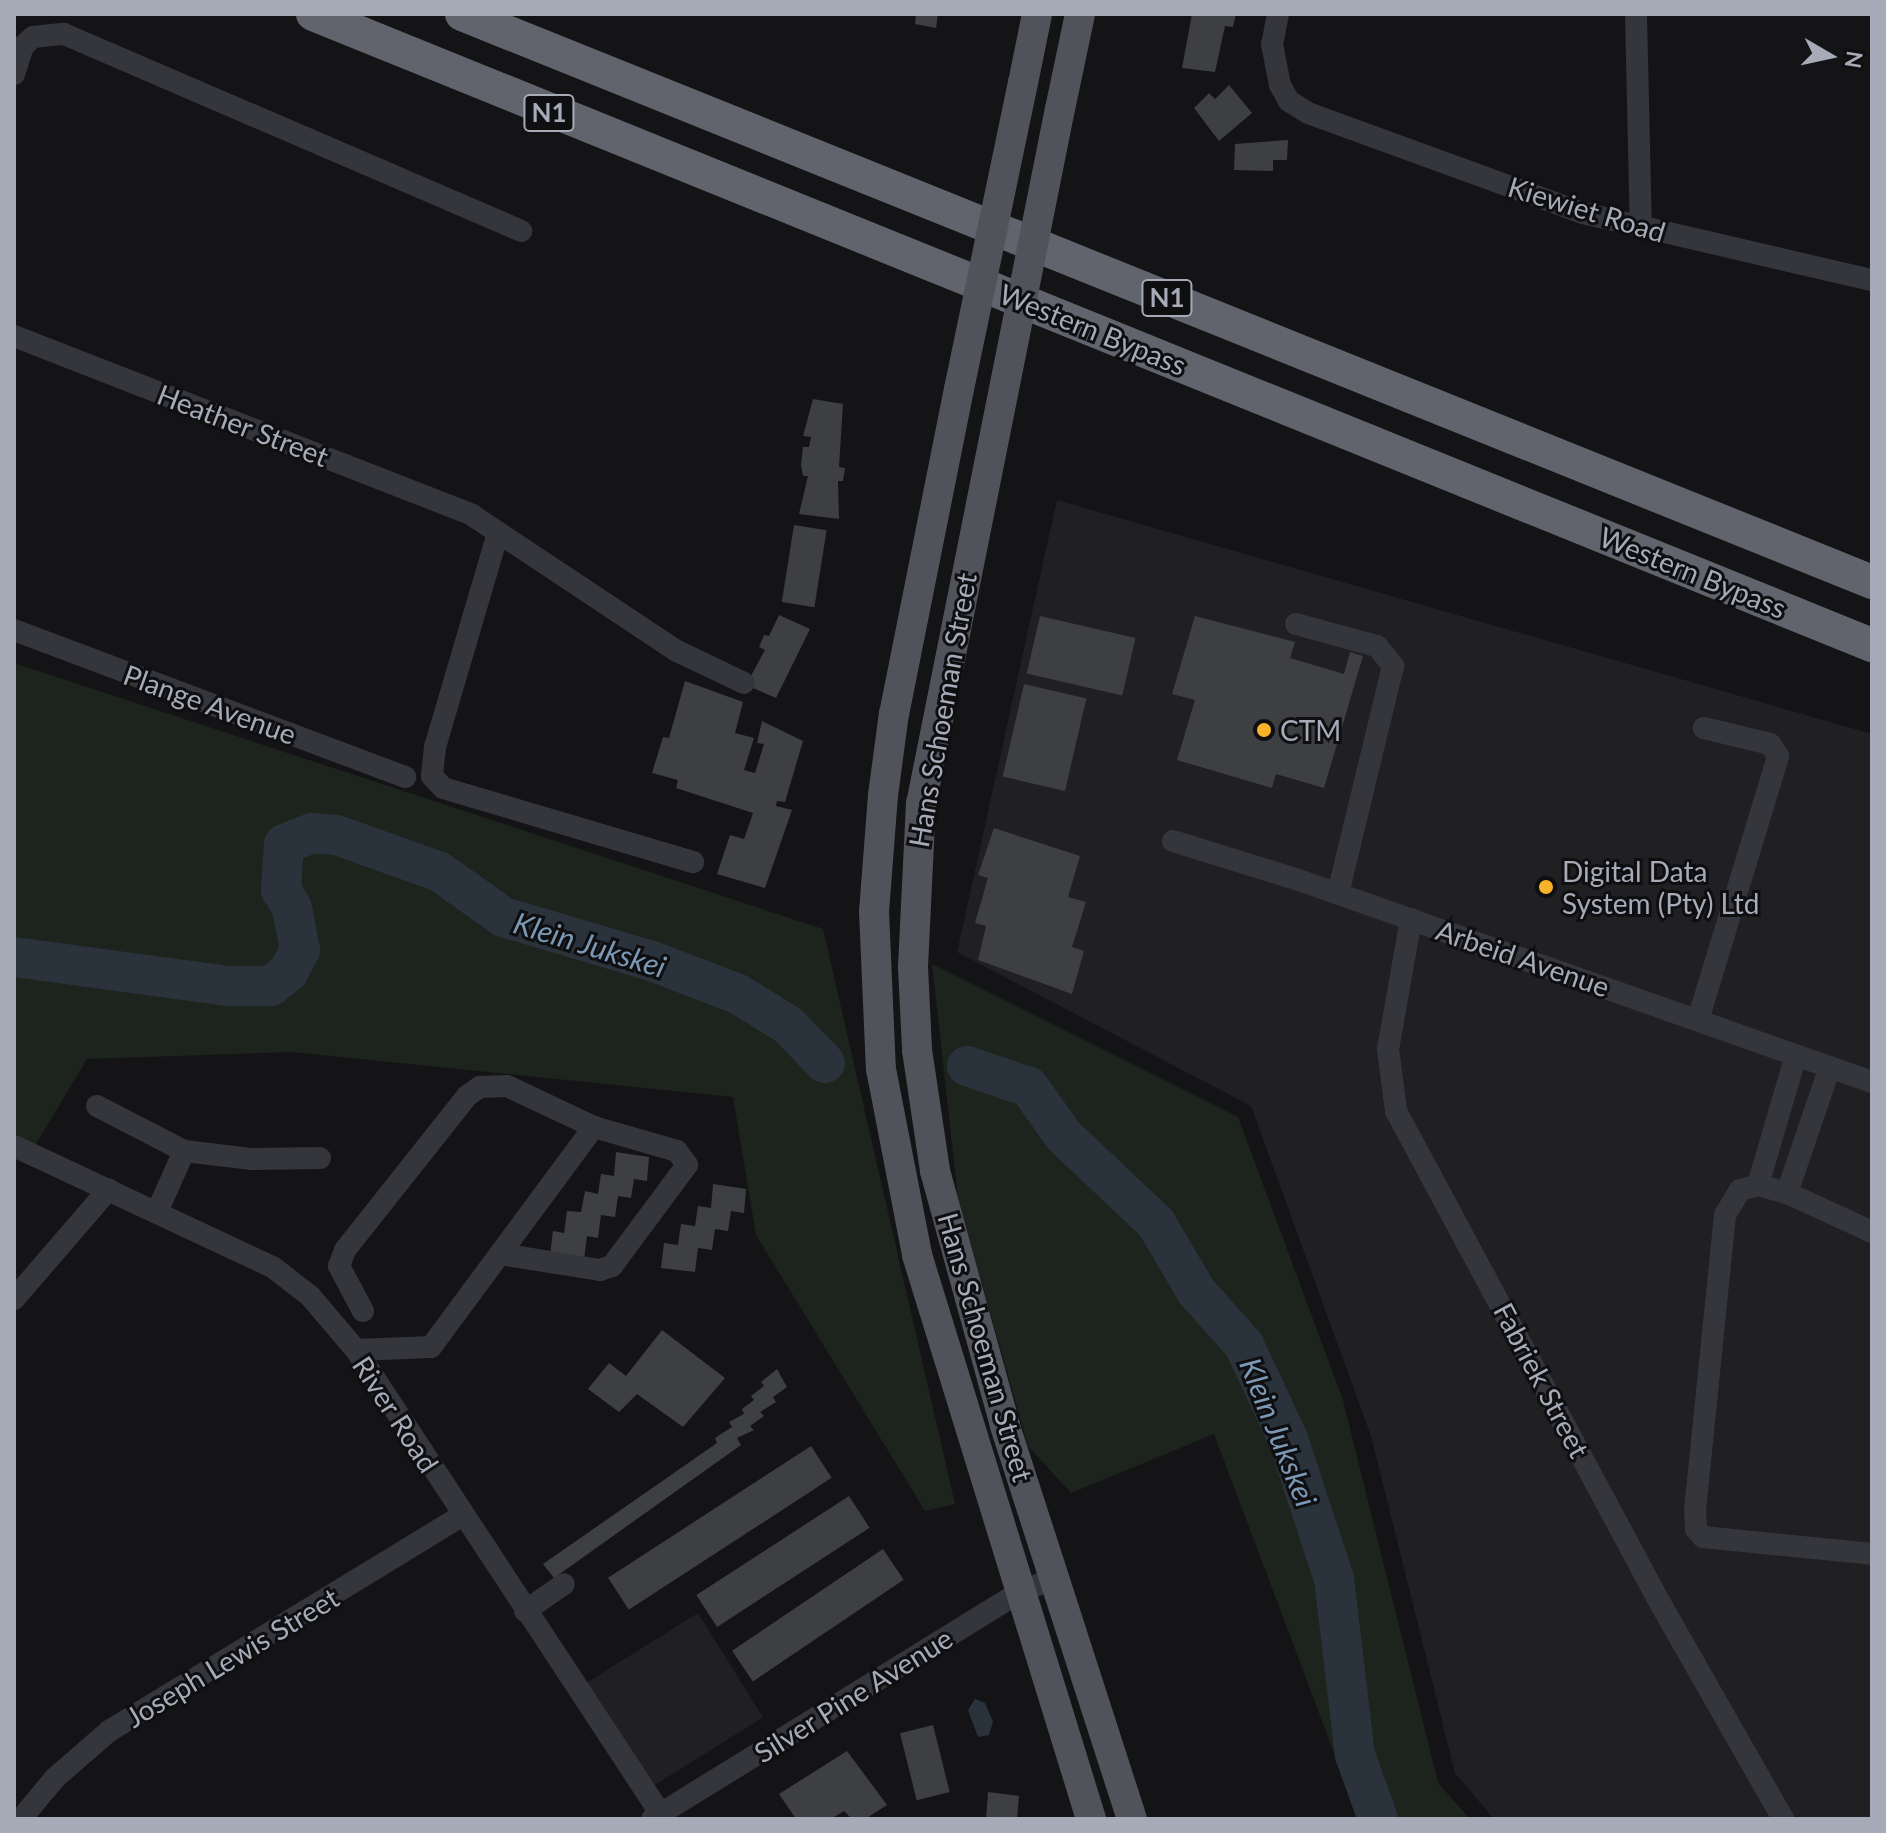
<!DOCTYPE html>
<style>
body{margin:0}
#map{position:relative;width:1886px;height:1833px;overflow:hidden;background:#141416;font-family:Lato,sans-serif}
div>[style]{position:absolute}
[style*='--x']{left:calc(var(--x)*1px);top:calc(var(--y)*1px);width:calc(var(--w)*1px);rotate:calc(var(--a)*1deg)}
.built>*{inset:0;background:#202023;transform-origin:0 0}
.green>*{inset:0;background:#1c241d}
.water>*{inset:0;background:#2a333b}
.river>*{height:40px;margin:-20px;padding:0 20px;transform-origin:20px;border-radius:20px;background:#2a333b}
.building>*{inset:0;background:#3e3f43;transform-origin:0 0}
.minor>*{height:22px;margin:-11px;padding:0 11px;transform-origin:11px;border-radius:11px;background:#35363b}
.major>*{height:30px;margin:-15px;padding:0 15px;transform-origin:15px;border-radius:15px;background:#51535b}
.highway>*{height:34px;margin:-17px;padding:0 17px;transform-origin:17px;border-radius:17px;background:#61646d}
.major-bridge>*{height:30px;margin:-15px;padding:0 15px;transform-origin:15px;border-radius:15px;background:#51535b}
.dots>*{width:22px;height:22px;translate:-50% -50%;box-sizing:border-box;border:4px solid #0f0f11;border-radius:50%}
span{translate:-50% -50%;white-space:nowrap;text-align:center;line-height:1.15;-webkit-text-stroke:6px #0f0f11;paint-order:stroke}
.shield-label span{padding:2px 6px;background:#0f0f11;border:2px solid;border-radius:6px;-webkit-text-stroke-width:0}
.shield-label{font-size:26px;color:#a6abb7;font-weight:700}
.street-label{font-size:28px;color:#a6abb7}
.poi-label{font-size:28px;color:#a6abb7}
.left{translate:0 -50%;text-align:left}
.water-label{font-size:30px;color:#7b99b4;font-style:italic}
.frame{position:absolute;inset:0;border:16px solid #a6abb7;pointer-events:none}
.north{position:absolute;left:1790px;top:16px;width:80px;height:80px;-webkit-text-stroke:6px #0f0f11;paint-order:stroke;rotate:99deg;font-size:22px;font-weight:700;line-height:32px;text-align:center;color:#a6abb7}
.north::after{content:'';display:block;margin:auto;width:28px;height:36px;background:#a6abb7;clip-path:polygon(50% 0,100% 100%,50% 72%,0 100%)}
</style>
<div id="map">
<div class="built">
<i style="clip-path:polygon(1057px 500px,1872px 734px,1872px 1819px,1494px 1819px,1455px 1773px,1371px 1436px,1251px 1106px,957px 952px)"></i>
<i style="left:698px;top:1613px;width:123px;height:147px;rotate:58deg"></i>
</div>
<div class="green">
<i style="clip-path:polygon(14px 663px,823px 929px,955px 1504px,925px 1511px,756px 1235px,733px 1097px,291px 1052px,87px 1059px,33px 1149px,14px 1140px)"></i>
<i style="clip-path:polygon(932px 964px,1238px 1117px,1343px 1400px,1438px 1783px,1470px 1819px,1359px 1819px,1214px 1434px,1071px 1493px,1028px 1446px,958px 1198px)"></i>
</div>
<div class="water">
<i style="clip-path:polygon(975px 1699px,985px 1703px,993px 1722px,989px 1735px,978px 1737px,968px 1710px)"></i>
</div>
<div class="river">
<i style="--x:14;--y:957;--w:217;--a:7.7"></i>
<i style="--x:229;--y:986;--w:42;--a:0"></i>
<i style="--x:271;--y:986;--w:22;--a:-39"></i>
<i style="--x:288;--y:972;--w:25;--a:-61"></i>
<i style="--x:300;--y:950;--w:43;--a:-100.8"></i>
<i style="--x:292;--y:908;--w:21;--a:-121"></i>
<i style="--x:281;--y:890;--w:46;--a:-86.3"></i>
<i style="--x:284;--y:844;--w:30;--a:-21"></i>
<i style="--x:312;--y:833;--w:25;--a:5"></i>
<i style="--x:337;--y:835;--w:109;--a:19.8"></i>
<i style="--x:440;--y:872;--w:77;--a:35.5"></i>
<i style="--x:503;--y:917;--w:155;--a:16.5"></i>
<i style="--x:652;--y:961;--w:92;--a:21"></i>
<i style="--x:738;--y:994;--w:59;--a:31.8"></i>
<i style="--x:788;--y:1025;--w:53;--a:45.8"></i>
<i style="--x:967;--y:1066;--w:65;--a:18.7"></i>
<i style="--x:1029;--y:1087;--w:60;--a:54.5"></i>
<i style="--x:1064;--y:1136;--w:127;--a:43.4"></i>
<i style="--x:1156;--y:1223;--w:79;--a:59.5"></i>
<i style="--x:1196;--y:1291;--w:72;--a:48.4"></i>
<i style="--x:1244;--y:1345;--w:104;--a:64.9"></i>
<i style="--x:1288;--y:1439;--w:147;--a:71.8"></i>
<i style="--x:1334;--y:1579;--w:177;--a:83.2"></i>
<i style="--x:1355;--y:1755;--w:68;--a:70.2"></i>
</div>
<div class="building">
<i style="clip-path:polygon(916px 14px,938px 14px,936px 28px,915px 24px)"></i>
<i style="clip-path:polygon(1192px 14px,1236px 14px,1233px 27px,1225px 26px,1215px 72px,1182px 68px)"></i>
<i style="clip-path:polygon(1229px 85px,1252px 113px,1219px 141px,1194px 108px,1209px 93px,1215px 99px)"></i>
<i style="clip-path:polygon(1288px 140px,1287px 160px,1273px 160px,1273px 171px,1234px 170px,1235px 144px)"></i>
<i style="clip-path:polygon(813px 399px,843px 404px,839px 467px,845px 468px,843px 481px,838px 481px,839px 519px,799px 514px,808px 476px,803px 476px,801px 465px,803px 447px,809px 447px,811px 437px,803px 436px)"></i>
<i style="left:794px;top:525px;width:33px;height:78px;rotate:9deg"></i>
<i style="clip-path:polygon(779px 615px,810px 629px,776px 698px,746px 685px,765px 650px,759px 647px,764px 635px,769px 636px)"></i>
<i style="left:1040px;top:616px;width:98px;height:59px;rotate:13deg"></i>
<i style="clip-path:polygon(1195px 616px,1295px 642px,1290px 658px,1344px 674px,1350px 652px,1363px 656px,1324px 788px,1276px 774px,1272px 788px,1177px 760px,1195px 700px,1172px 694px)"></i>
<i style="clip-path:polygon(685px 681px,743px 702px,735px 733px,754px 738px,744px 770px,755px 773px,764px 744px,757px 743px,762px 721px,803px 741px,785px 802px,777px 801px,776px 806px,792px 810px,765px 888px,717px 874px,730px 835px,744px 839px,753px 813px,676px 788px,678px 780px,652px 773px,663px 737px,669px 738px)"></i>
<i style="left:1024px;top:684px;width:64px;height:95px;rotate:13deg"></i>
<i style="clip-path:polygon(994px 828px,1080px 856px,1068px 897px,1086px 902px,1072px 947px,1084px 951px,1072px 994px,978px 960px,986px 926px,975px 923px,988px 878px,978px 875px)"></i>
<i style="clip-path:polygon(616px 1152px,649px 1157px,647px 1181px,634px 1179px,631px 1198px,618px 1196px,615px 1217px,601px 1215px,598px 1238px,587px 1236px,584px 1260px,550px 1255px,553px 1231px,564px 1233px,567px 1211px,581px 1212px,585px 1191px,598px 1194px,601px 1174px,614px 1176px)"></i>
<i style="clip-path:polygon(713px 1184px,746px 1189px,744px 1213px,731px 1211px,728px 1231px,715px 1229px,712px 1250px,698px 1248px,695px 1272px,661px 1268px,664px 1243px,678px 1245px,681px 1224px,695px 1226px,698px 1206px,711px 1208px)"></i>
<i style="clip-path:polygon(662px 1330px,725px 1378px,683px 1427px,637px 1394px,619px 1412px,588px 1389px,609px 1363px,626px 1376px)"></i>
<i style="clip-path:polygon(777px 1369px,787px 1387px,773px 1397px,776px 1402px,760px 1412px,764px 1416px,750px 1426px,754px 1430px,737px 1438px,741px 1445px,554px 1578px,543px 1564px,717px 1443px,715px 1438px,732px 1427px,729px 1422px,744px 1414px,742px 1409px,754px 1400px,751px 1396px,764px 1386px,761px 1382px)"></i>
<i style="left:811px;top:1446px;width:38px;height:242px;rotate:57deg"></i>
<i style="left:849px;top:1496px;width:38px;height:182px;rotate:57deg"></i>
<i style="left:883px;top:1549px;width:37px;height:182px;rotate:56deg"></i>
<i style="left:933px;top:1725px;width:69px;height:34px;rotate:76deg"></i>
<i style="clip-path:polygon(847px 1751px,887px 1805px,865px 1819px,852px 1819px,844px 1811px,831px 1819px,796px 1819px,779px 1794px)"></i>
<i style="clip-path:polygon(988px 1792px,1019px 1796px,1017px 1819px,986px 1819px)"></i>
</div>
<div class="minor">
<i style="--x:1278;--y:14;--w:31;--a:101"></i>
<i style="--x:1272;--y:44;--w:42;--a:79"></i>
<i style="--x:1280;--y:85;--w:18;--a:61"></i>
<i style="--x:1289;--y:101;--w:22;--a:32"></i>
<i style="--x:1308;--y:113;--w:293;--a:20"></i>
<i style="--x:1583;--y:213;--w:297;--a:13.1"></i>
<i style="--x:1636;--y:14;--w:214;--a:88.7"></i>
<i style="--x:14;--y:74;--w:29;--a:-72"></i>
<i style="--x:23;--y:46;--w:13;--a:-42"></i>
<i style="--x:33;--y:37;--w:31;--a:-6"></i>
<i style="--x:64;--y:34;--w:498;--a:23.3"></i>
<i style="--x:14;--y:336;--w:492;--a:21.3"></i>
<i style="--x:472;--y:515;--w:246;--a:33.6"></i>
<i style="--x:677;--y:651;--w:74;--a:25.5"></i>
<i style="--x:498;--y:533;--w:223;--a:106.4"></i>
<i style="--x:435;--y:747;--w:29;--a:96"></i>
<i style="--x:432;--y:776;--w:16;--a:47"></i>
<i style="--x:443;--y:788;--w:261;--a:16.5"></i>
<i style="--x:1296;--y:624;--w:84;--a:15.2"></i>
<i style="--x:1377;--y:646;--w:26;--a:51"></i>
<i style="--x:1393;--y:666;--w:234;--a:103.6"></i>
<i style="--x:14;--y:630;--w:418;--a:20.6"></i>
<i style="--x:1173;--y:841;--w:129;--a:17.2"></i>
<i style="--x:1296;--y:879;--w:611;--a:19.41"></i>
<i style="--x:1411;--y:919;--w:132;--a:100"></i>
<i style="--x:1388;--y:1049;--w:63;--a:82.6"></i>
<i style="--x:1396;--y:1111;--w:558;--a:61.78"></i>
<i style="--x:1660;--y:1603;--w:249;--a:60.3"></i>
<i style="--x:1698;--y:1020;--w:276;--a:-73.1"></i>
<i style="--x:1778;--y:756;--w:14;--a:-124"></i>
<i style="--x:1770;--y:744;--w:68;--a:-166.4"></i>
<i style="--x:97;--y:1106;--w:98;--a:27.3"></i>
<i style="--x:184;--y:1151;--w:67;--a:6.8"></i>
<i style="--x:251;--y:1159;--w:69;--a:-0.8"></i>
<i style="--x:14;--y:1146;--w:287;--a:25.1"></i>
<i style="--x:274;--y:1268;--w:46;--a:37.9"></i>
<i style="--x:310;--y:1296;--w:71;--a:49.6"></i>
<i style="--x:356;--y:1350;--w:561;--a:56.71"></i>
<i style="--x:1758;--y:1185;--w:135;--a:-73.7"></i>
<i style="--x:1787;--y:1193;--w:133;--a:-71.2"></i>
<i style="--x:157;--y:1212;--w:67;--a:-66.1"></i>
<i style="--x:1872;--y:1232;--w:94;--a:-155.4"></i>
<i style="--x:1787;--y:1193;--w:30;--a:-165"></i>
<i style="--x:1758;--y:1185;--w:19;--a:164"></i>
<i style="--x:1740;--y:1190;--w:29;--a:121"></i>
<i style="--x:1725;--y:1215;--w:295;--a:95.8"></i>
<i style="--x:1695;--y:1508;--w:21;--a:87"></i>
<i style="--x:1696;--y:1529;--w:11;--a:49"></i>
<i style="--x:1703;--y:1537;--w:170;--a:5.7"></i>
<i style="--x:14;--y:1299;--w:145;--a:-49.2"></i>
<i style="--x:363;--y:1311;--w:51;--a:-118.1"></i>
<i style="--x:339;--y:1266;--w:17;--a:-69"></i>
<i style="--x:345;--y:1250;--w:196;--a:-51.6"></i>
<i style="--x:467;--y:1096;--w:16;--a:-35"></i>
<i style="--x:480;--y:1087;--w:27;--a:-2"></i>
<i style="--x:507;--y:1086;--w:96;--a:25.2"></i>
<i style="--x:356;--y:1350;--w:75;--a:-2.3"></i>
<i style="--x:431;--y:1347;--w:274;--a:-53.5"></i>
<i style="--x:594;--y:1127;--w:86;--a:16.1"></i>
<i style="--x:677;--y:1151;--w:17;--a:54"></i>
<i style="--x:687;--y:1165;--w:126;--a:126.6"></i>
<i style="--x:612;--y:1266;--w:13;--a:162"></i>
<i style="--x:600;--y:1270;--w:101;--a:-170.9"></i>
<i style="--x:525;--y:1611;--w:47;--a:-34.7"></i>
<i style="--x:21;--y:1819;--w:53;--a:-50.3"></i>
<i style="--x:55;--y:1778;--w:72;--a:-41"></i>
<i style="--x:109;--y:1731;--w:412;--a:-31.4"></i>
<i style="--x:652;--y:1819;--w:432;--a:-31.7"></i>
<i style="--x:1020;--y:1592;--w:40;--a:-22"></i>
</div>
<div class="major">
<i style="--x:1023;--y:83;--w:70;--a:-78.5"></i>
<i style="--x:1060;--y:109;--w:97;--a:-78.1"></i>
<i style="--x:959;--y:389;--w:330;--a:101.3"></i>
<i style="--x:894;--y:713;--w:83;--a:97.6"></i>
<i style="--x:883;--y:795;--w:116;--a:94.4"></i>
<i style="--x:874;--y:911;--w:158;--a:87.5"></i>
<i style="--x:881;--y:1069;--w:189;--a:79"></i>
<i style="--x:917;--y:1255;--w:590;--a:72.85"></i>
<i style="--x:1000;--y:409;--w:402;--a:101.3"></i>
<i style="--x:921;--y:803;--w:164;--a:92.8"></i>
<i style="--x:913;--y:967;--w:83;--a:87.2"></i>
<i style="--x:917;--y:1050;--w:122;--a:81.5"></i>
<i style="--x:935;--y:1171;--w:264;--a:74.6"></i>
<i style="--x:1005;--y:1426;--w:413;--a:72.1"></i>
</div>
<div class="highway">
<i style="--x:313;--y:14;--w:1682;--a:22.04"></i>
<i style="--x:462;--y:14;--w:1520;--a:21.94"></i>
</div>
<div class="major-bridge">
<i style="--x:959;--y:389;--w:313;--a:-78.2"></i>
<i style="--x:1000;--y:409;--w:306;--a:-78.7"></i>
</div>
<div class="dots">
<i style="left:1264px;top:730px;background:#f9b22a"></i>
<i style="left:1546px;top:887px;background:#f9b22a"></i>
</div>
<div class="shield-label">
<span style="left:549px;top:113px">N1</span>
<span style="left:1167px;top:298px">N1</span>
</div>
<div class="street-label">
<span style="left:1587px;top:209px;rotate:17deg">Kiewiet Road</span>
<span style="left:1093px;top:329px;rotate:22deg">Western Bypass</span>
<span style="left:243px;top:425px;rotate:21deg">Heather Street</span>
<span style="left:1693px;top:572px;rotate:22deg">Western Bypass</span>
<span style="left:210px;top:704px;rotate:20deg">Plange Avenue</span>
<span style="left:942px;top:710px;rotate:-80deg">Hans Schoeman Street</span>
<span style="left:1523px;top:958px;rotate:19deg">Arbeid Avenue</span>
<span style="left:986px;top:1347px;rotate:74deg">Hans Schoeman Street</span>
<span style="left:1542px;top:1380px;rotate:62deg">Fabriek Street</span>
<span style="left:396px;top:1414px;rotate:57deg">River Road</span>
<span style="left:232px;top:1657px;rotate:-31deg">Joseph Lewis Street</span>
<span style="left:853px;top:1695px;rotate:-32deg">Silver Pine Avenue</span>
</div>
<div class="poi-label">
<span class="left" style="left:1280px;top:730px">CTM</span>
<span class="left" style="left:1562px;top:887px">Digital Data<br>System (Pty) Ltd</span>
</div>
<div class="water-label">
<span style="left:590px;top:944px;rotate:17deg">Klein Jukskei</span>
<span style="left:1279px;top:1432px;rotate:68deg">Klein Jukskei</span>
</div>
<div class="frame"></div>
<div class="north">N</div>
</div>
